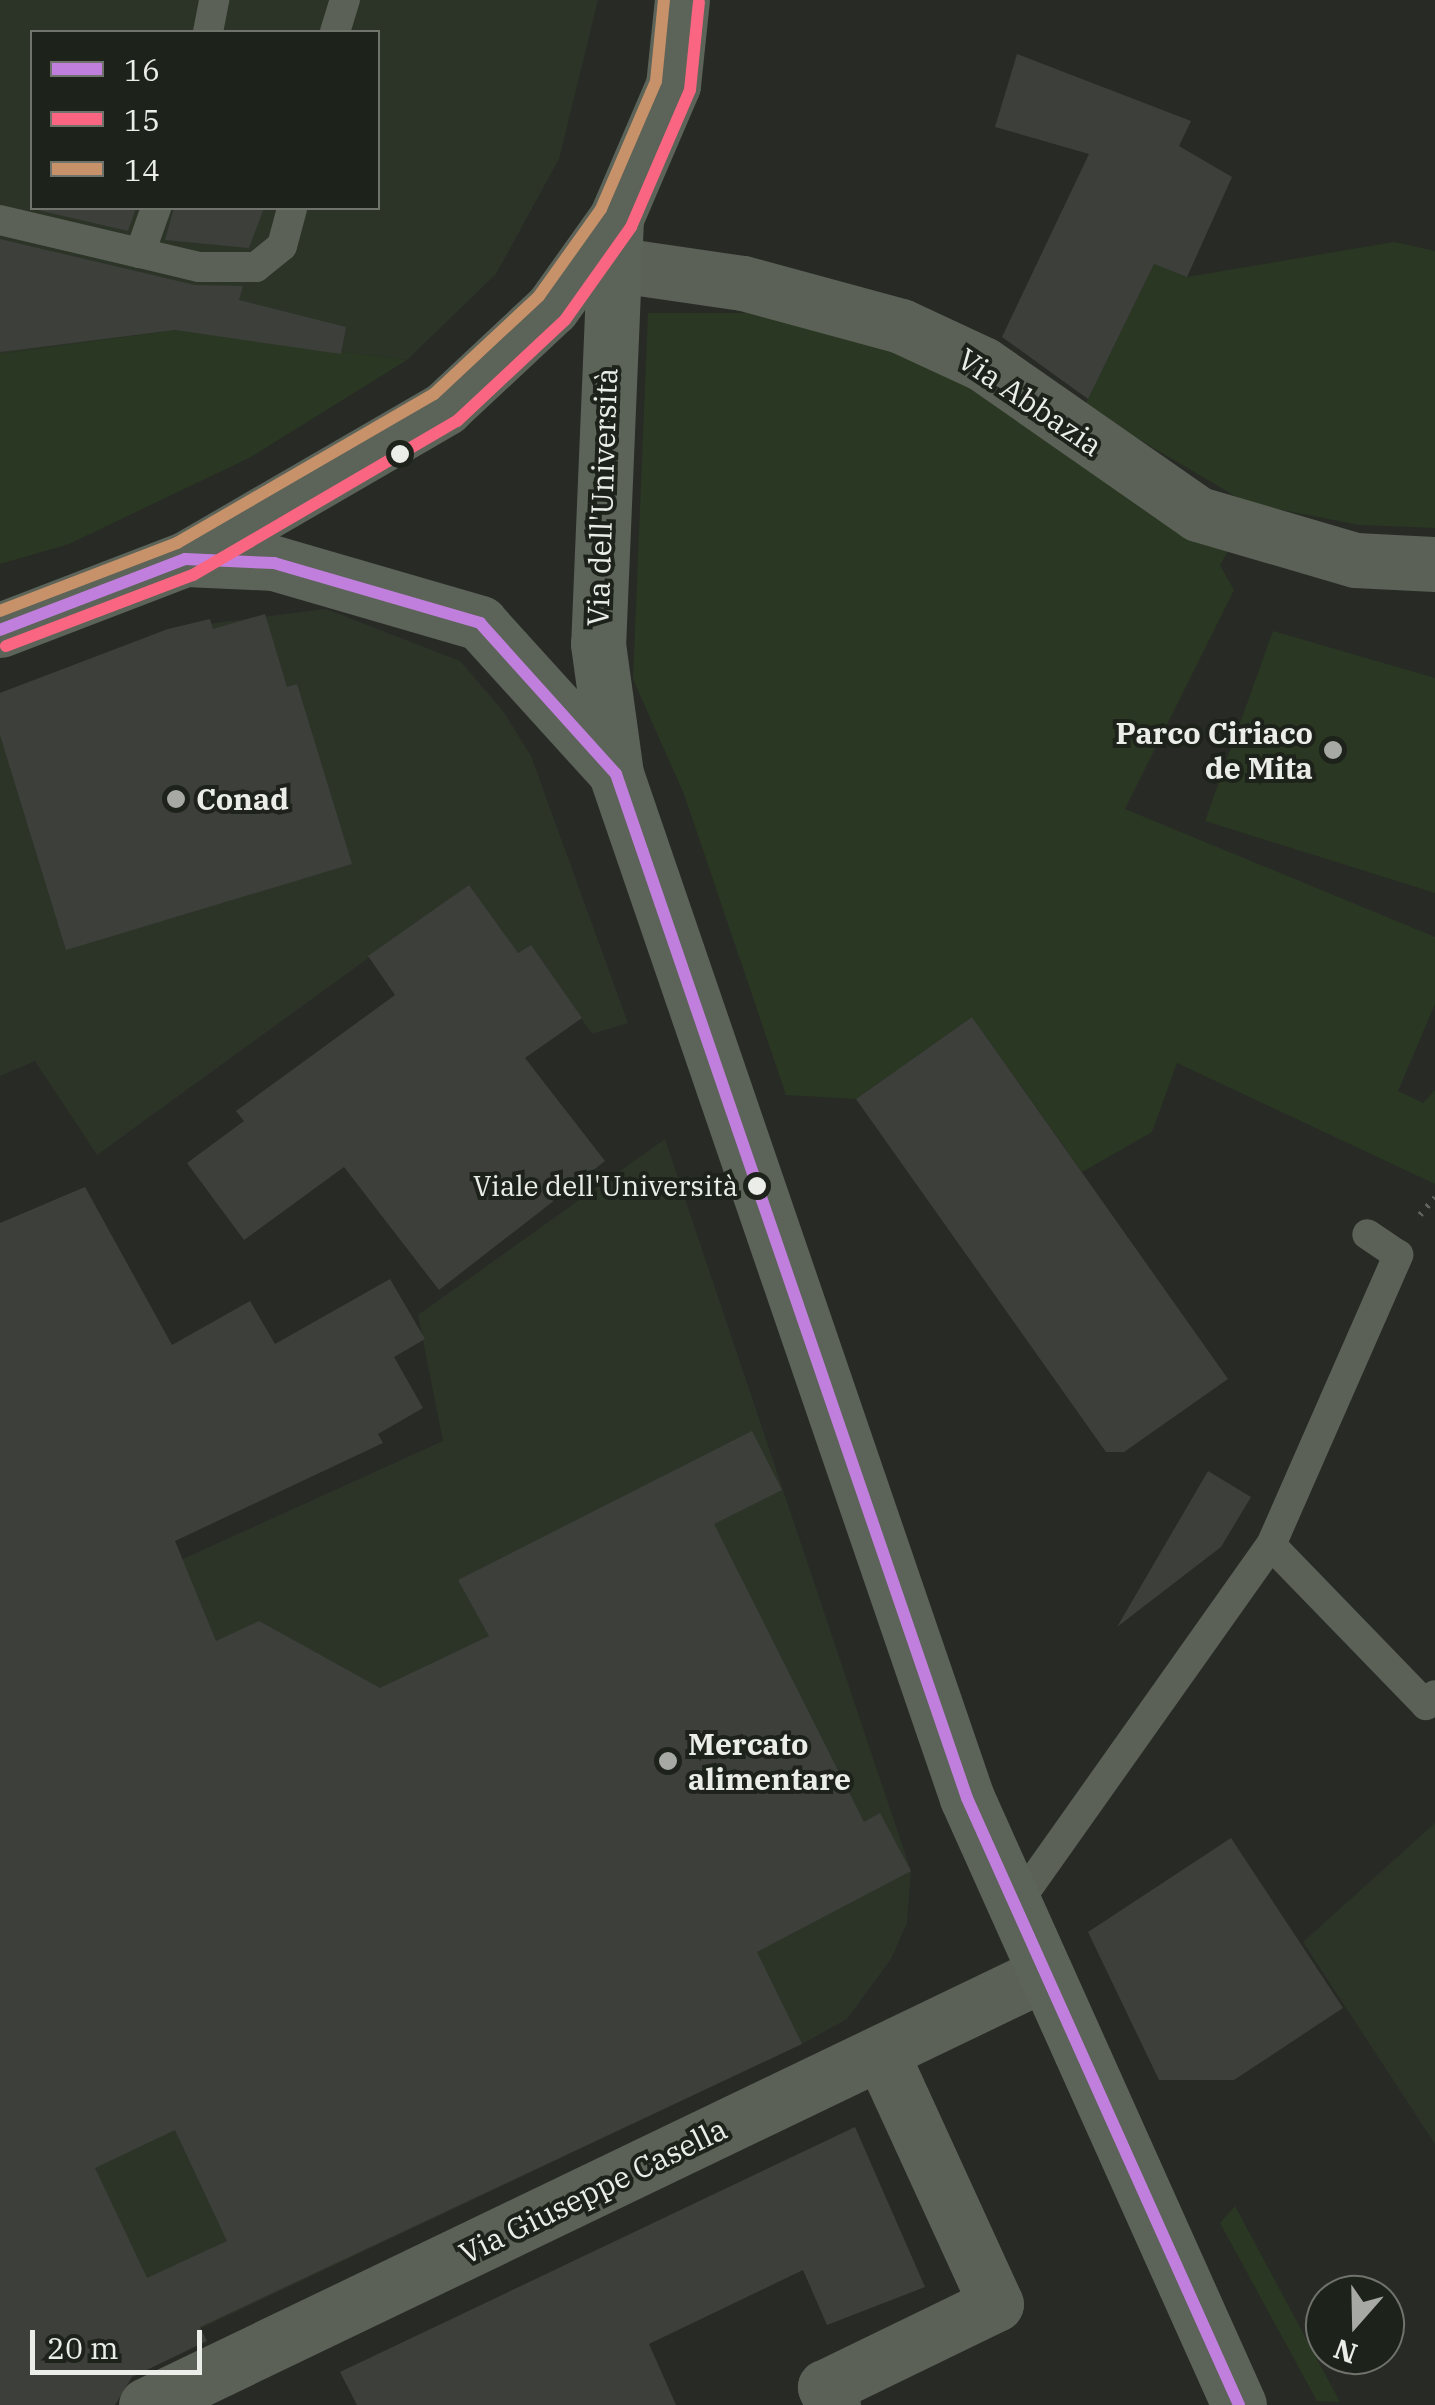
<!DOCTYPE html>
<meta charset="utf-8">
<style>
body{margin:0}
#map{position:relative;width:1435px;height:2405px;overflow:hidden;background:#282a26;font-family:"IBM Plex Serif",serif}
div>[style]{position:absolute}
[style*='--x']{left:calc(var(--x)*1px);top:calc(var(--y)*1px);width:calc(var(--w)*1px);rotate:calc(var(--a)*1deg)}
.built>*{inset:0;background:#2c3428}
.green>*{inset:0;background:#2a3722}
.building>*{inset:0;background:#3d3f3b}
.path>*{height:6px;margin-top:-3px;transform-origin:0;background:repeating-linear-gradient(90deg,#5e635c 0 2.5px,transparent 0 10.5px)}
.lane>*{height:30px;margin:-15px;padding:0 15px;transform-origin:15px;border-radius:15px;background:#5b6156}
.street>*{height:55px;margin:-27.5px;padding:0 27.5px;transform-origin:27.5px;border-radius:27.5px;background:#5b6156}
.secondary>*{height:55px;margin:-27.5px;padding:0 27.5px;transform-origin:27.5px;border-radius:27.5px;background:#5c6358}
.bus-1>*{height:12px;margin:-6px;padding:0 6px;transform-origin:6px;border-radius:6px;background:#c07fdc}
.bus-2>*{height:12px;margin:-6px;padding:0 6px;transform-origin:6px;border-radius:6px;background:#fa6682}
.bus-3>*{height:12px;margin:-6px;padding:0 6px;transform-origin:6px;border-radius:6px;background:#c7916a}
.dots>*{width:28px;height:28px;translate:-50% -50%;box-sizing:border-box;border:5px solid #1d221a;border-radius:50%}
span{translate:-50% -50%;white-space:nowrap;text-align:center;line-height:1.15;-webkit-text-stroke:8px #1d221a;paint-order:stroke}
.bus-label{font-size:28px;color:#eaede8}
.right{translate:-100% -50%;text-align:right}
.street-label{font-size:30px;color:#eaede8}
.poi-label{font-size:30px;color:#eaede8;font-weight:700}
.left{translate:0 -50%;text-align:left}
.legend{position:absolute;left:30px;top:30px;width:350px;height:180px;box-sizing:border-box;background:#1d221a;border:2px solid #6f736c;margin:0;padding:12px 18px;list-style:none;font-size:30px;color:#eaede8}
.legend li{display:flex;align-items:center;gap:20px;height:50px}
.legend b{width:50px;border:2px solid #6f736c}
.north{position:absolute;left:1305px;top:2275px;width:100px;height:100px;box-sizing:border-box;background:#1d221a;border:2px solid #6f736c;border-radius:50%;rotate:200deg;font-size:28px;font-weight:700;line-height:40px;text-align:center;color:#eaede8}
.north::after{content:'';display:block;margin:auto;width:35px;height:45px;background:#a6a9a4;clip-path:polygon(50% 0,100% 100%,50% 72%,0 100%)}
.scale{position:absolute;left:30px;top:2330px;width:172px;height:45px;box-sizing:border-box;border:5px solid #eaede8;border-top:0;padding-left:12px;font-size:30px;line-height:35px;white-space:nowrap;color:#eaede8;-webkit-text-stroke:8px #1d221a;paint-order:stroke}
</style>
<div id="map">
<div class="built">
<i style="clip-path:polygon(evenodd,0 0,598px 0,559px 159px,496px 274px,407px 360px,175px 330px,0 354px,0 0,32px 32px,378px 32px,378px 208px,32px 208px,32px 32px)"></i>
<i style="clip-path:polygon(326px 609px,460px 661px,503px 711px,531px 756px,628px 1023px,592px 1034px,531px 945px,517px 953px,469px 885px,97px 1155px,35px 1061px,0 1076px,0 693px,168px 629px)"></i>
<i style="clip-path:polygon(665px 1139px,911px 1871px,907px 1923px,891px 1959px,847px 2019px,802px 2044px,39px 2405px,0 2401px,0 1642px,443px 1441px,418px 1315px)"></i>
<i style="clip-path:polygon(1435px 1823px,1435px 2144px,1303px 1942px)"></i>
</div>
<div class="green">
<i style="clip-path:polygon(1394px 242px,1435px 251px,1435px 528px,1359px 525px,1247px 503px,1084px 407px,1154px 264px,1187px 277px)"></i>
<i style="clip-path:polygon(648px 313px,760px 313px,914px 347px,1234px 541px,1220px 565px,1234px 590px,1125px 809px,1435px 937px,1435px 1004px,1398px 1091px,1423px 1103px,1435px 1090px,1435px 1184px,1177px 1063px,1152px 1132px,1082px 1172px,972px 1017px,856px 1099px,786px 1095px,684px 794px,633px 679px)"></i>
<i style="clip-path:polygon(175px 330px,407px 360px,249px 458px,69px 544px,0 564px,0 354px)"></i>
<i style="clip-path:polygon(1273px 631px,1435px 678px,1435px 893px,1205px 821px)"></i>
<i style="clip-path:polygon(1235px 2206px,1340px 2402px,1317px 2401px,1220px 2223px)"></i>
</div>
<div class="building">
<i style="clip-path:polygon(1017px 54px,1191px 121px,1179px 146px,1232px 177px,1187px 277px,1154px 264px,1088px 399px,1002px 337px,1089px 154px,995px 127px)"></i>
<i style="clip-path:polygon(29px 208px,136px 208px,128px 231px)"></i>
<i style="clip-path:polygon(174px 208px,264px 208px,249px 248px,165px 240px)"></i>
<i style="clip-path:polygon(0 239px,195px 285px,243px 286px,239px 300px,346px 327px,341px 354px,175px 330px,0 352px)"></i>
<i style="clip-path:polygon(265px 614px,287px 687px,297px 684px,352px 864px,66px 950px,0 735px,0 693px,168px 629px,210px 619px,213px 629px)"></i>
<i style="clip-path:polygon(469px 885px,518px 953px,531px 945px,582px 1018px,525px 1058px,605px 1161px,439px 1290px,344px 1167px,244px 1240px,187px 1163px,244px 1121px,236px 1111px,395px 995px,368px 956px)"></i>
<i style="clip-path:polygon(972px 1017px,1228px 1379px,1124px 1452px,1106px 1452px,856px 1099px)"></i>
<i style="clip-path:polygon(evenodd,85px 1187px,172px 1345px,250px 1301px,275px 1344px,390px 1279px,425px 1339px,394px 1357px,423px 1408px,378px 1434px,383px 1443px,175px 1541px,216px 1641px,259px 1621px,380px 1688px,489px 1636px,458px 1580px,752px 1431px,782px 1490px,714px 1524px,864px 1822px,880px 1813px,911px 1871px,757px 1952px,802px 2044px,200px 2327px,207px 2341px,132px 2377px,115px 2405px,0 2405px,0 1223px,85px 1187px,175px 2130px,227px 2241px,147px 2278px,95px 2168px,175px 2130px)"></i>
<i style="clip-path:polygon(1208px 1471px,1251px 1497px,1221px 1547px,1117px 1627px)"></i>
<i style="clip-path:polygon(1231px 1838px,1343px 2008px,1234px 2080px,1159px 2080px,1088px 1932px)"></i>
<i style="clip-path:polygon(855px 2127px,925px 2287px,827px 2325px,803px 2270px,649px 2344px,676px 2405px,357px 2405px,340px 2372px)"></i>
</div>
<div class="path">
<i style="--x:1420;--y:1215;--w:23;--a:-49"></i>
</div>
<div class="lane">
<i style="--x:208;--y:32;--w:33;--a:-79"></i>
<i style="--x:335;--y:32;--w:34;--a:-73"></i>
<i style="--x:0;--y:220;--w:144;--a:13.3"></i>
<i style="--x:140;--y:253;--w:48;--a:-70.4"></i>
<i style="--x:140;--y:253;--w:61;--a:13.3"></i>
<i style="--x:199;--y:267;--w:57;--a:0"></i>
<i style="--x:256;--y:267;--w:33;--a:-39"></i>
<i style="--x:282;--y:246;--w:39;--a:-75"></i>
<i style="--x:1271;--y:1545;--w:223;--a:45.9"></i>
<i style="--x:1426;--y:1705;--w:13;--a:-48"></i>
<i style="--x:1013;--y:1909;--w:446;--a:-54.7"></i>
<i style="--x:1271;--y:1545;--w:317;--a:-66.3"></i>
<i style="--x:1398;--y:1255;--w:37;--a:-146"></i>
</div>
<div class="street">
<i style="--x:612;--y:264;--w:132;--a:8.3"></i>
<i style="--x:743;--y:283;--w:164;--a:15.2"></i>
<i style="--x:901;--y:326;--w:90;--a:24.9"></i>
<i style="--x:983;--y:364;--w:262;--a:34.9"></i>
<i style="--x:1198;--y:514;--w:164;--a:16.3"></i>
<i style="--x:1355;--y:560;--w:80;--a:2.9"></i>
<i style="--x:146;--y:2405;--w:993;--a:-25.66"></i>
<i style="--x:833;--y:2405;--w:20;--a:-114"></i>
<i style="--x:825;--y:2387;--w:190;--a:-25.9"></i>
<i style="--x:996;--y:2304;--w:276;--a:-114.6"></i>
</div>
<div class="secondary">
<i style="--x:616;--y:218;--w:426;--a:92.4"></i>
<i style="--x:598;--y:644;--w:131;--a:82.1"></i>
<i style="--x:616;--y:774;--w:1082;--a:71.08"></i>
<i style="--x:967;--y:1798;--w:665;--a:65.86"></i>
<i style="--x:186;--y:559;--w:88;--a:2.6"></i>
<i style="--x:274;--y:563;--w:215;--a:16.2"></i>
<i style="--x:480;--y:623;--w:201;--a:47.8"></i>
<i style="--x:0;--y:630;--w:198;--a:-21"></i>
<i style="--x:185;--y:559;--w:301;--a:-30.1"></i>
<i style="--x:445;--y:408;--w:146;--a:-43.1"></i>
<i style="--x:552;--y:308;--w:110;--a:-54.6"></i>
<i style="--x:616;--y:218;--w:145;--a:-66.8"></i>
<i style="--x:673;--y:85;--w:85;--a:-84"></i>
</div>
<div class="bus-1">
<i style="--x:0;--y:630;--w:198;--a:-21"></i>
<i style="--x:185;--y:559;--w:89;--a:2.6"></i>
<i style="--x:274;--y:563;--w:215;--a:16.2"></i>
<i style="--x:480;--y:623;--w:203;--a:48"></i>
<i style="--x:616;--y:774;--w:1082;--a:71.08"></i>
<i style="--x:967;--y:1798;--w:665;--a:65.86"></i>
</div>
<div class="bus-2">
<i style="--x:6;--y:646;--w:200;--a:-20.8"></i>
<i style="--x:193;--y:575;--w:306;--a:-30.3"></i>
<i style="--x:457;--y:421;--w:148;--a:-43.1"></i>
<i style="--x:565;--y:320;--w:114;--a:-54.6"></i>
<i style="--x:631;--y:227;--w:149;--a:-66.7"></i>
<i style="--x:690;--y:90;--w:88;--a:-84.2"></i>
</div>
<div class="bus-3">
<i style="--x:0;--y:611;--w:190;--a:-21"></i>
<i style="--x:177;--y:543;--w:297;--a:-30.1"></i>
<i style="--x:434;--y:394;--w:144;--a:-43"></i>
<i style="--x:539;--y:296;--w:107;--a:-54.5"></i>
<i style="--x:601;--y:209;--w:139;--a:-66.7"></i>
<i style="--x:656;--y:81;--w:81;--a:-84.4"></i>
</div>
<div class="dots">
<i style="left:400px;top:454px;background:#eaede8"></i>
<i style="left:1333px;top:750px;background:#a6a9a4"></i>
<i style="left:176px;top:799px;background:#a6a9a4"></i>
<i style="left:757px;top:1186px;background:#eaede8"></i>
<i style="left:668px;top:1761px;background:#a6a9a4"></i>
</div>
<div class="bus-label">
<span class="right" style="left:738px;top:1186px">Viale dell'Università</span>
</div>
<div class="street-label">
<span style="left:1030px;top:402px;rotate:34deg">Via Abbazia</span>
<span style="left:602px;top:497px;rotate:-88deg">Via dell'Università</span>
<span style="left:593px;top:2191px;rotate:-26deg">Via Giuseppe Casella</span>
</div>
<div class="poi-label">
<span class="right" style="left:1313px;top:750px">Parco Ciriaco<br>de Mita</span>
<span class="left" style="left:196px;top:799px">Conad</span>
<span class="left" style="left:688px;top:1761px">Mercato<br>alimentare</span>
</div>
<ul class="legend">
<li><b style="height:12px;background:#c07fdc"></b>16</li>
<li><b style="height:12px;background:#fa6682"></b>15</li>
<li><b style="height:12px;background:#c7916a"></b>14</li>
</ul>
<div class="north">N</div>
<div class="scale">20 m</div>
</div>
